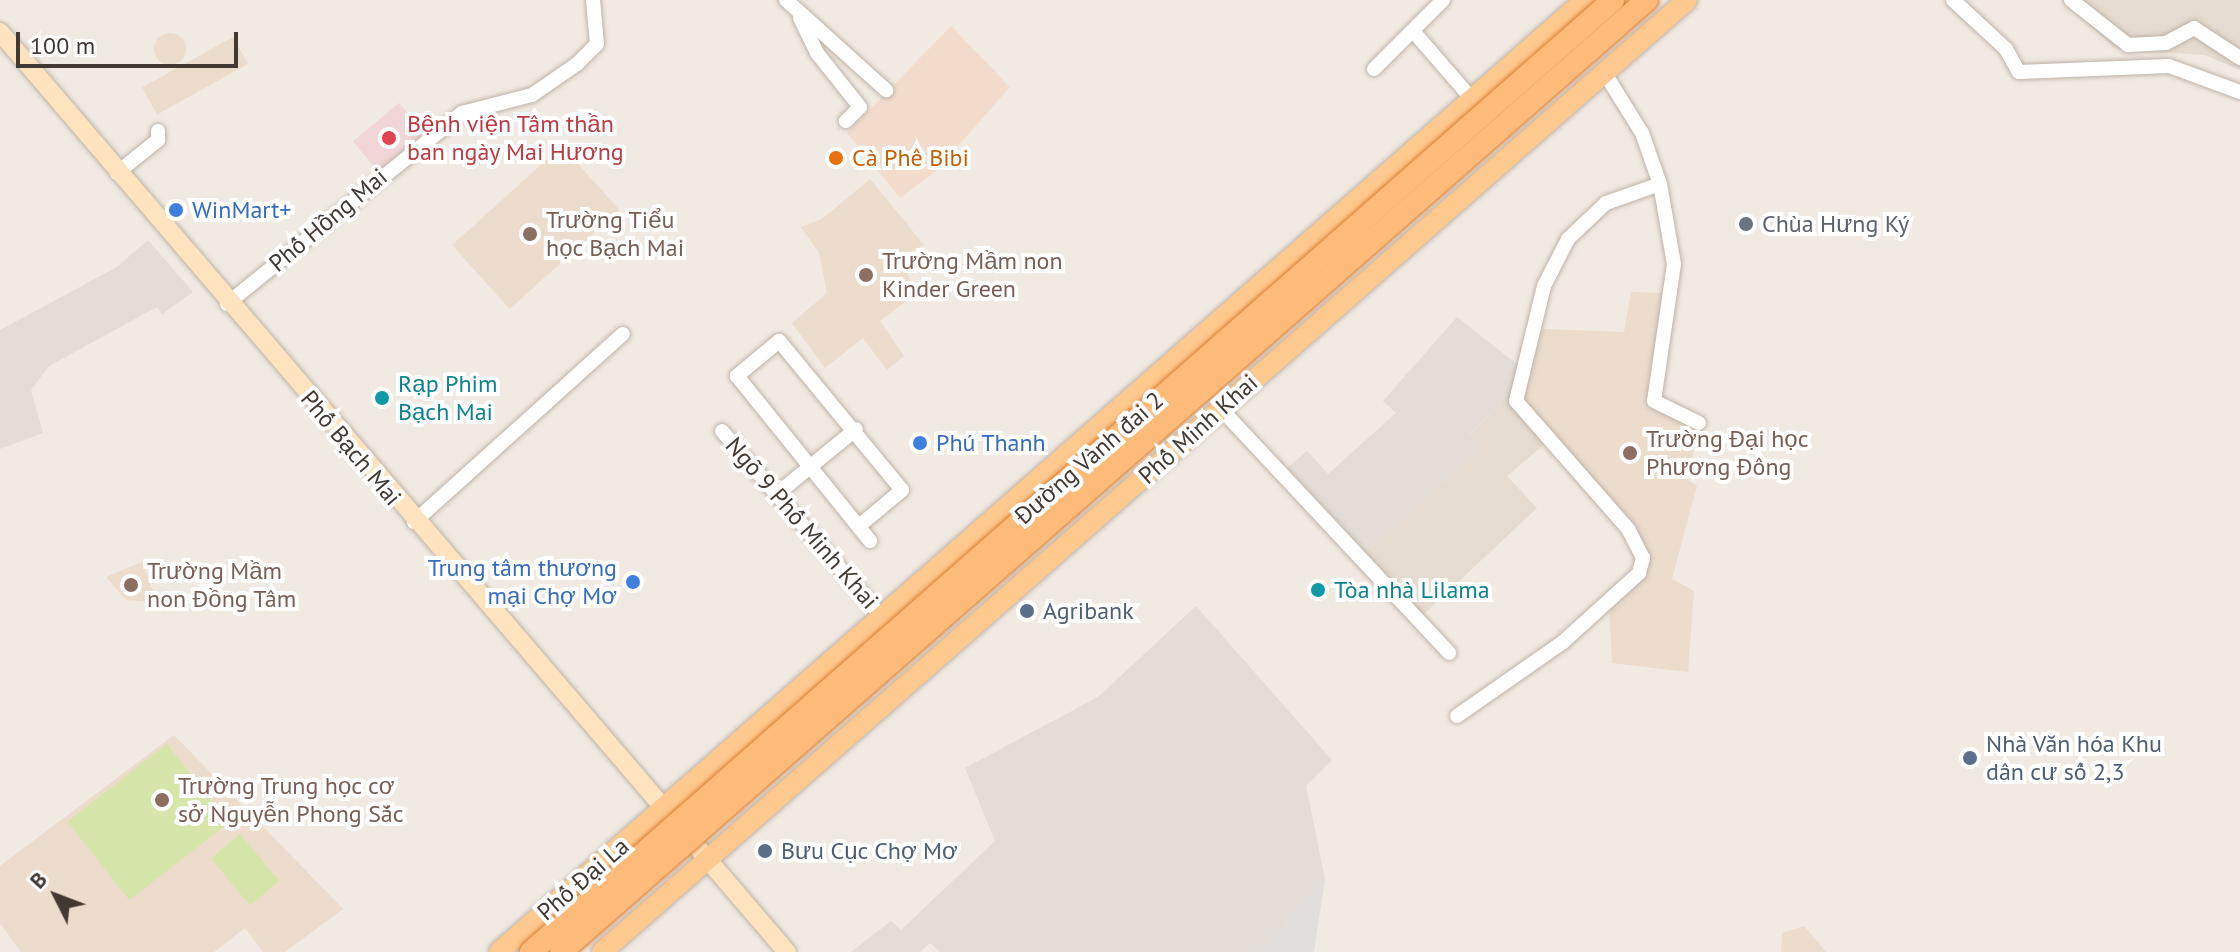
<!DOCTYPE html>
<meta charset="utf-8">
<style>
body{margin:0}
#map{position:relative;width:2240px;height:952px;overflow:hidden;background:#f1eae2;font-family:"PT Sans",sans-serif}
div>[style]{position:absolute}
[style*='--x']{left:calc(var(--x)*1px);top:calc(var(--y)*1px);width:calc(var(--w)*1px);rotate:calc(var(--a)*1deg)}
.residential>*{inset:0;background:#e5dbd0}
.commercial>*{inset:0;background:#f4dccc}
.industrial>*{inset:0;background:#e3dcd7}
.education>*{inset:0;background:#ebdccc;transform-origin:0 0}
.round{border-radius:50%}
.medical>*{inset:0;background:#f2d5d6;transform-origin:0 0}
.green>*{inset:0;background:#d6e6aa;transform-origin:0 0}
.parking>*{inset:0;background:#e1dedb}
.roads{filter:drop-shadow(0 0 2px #bfb3a8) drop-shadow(0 0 2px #bfb3a8)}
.minor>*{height:14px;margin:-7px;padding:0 7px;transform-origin:7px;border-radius:7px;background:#fff}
.secondary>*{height:18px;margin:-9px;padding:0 9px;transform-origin:9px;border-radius:9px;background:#fee3bf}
.primary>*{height:20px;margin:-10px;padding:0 10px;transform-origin:10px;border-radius:10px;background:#fec98e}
.bridges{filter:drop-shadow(0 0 2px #dc7d31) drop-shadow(0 0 2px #dc7d31)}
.trunk-bridge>*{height:22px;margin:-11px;padding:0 11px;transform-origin:11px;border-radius:11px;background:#feba78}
.dots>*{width:22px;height:22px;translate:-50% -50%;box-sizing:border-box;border:4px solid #fff;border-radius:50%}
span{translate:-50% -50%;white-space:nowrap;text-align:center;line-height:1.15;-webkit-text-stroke:8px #fff;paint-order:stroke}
.health-label{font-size:24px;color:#be3a42}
.left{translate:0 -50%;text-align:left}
.food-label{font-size:24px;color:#c56008}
.shop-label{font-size:24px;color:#366cbe}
.right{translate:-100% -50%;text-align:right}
.street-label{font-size:24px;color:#423933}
.education-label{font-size:24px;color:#785e54}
.worship-label{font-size:24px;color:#5b616d}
.culture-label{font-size:24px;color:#0d838f}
.service-label{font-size:24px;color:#4e5e75}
.north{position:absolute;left:16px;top:856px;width:80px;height:80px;-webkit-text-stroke:6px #fff;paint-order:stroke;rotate:312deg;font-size:22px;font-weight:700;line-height:32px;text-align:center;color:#423933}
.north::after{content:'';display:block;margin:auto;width:28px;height:36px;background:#423933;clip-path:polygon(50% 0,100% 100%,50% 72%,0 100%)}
.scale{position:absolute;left:16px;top:32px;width:222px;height:36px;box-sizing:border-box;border:4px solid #423933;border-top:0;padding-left:10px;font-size:24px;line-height:28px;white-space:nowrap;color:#423933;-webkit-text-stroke:6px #fff;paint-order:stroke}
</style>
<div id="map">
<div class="residential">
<i style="clip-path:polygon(2062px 0,2240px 0,2240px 70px,2204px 55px,2114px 48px)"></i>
<i style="clip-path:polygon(1514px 392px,1545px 444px,1507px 476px,1537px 508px,1423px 615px,1366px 552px,1481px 449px,1469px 436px)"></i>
</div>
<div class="commercial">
<i style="clip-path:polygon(951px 26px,1010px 87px,936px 171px,900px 198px,847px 133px)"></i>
</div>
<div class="industrial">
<i style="clip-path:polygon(148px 240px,193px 292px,162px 314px,157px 307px,49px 366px,31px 390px,43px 433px,0 449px,0 330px,117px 267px)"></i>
<i style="clip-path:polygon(1457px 317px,1523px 369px,1514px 392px,1469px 435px,1481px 449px,1366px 552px,1287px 468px,1307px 451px,1328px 474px,1396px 413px,1383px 401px)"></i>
<i style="clip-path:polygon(1196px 606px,1332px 760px,1306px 786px,1325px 879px,1259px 952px,940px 952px,930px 943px,920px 952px,851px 952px,891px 921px,901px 930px,995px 841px,965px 768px,1098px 697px)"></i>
</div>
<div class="education">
<i class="round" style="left:154px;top:33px;width:32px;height:32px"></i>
<i style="left:233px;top:37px;width:31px;height:104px;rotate:61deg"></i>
<i style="left:562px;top:146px;width:86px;height:148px;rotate:48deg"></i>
<i style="clip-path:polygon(870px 179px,924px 245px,899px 257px,917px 293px,880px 321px,904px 356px,887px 370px,863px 338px,825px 368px,792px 323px,827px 293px,819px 253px,801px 227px,822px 219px)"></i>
<i style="clip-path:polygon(1631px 292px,1665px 293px,1650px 396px,1697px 425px,1689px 481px,1697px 485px,1672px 579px,1694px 591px,1688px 672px,1612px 663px,1609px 606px,1646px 559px,1521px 398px,1543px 329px,1624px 332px)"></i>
<i style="clip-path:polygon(142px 562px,157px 602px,126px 600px,106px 577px)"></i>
<i style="clip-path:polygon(174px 735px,343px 909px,285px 952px,263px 952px,245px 928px,214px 952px,21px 952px,0 923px,0 866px)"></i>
<i style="clip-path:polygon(1804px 926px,1826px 952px,1781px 952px,1782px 933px)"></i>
</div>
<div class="medical">
<i style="left:399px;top:103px;width:39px;height:60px;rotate:50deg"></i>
</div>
<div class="green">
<i style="left:167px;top:744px;width:100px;height:126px;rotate:52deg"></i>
<i style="left:240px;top:834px;width:61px;height:38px;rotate:50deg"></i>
</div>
<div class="parking">
<i style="clip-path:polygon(1325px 879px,1314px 952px,1259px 952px)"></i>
</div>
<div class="roads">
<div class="minor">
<i style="--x:786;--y:0;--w:135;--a:42"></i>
<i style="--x:1953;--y:0;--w:72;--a:42.8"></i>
<i style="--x:2006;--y:49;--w:26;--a:61"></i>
<i style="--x:2019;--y:72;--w:150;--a:-2.3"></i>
<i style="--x:2169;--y:66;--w:76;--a:20.1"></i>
<i style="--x:2071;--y:0;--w:73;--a:38.3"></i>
<i style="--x:2128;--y:45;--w:38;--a:-3"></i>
<i style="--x:2166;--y:43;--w:32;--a:-28"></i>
<i style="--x:2194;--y:28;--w:55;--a:33.1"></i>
<i style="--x:800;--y:18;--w:39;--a:64"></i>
<i style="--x:817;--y:53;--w:69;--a:51.5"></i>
<i style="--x:860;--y:107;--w:20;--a:135"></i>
<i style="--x:1413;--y:31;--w:90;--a:49.1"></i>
<i style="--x:1374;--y:69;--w:98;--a:-45"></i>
<i style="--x:1604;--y:72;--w:72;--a:58.1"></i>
<i style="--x:1642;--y:133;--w:54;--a:70.6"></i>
<i style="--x:1660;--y:184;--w:81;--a:80.1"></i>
<i style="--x:1674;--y:264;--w:138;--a:98.3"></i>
<i style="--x:1654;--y:401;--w:50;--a:26.1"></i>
<i style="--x:117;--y:173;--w:53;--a:-38.8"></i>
<i style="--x:158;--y:140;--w:9;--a:-90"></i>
<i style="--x:227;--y:304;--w:303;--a:-39.1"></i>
<i style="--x:462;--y:113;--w:72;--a:-14.4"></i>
<i style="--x:532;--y:95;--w:55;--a:-34.6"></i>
<i style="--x:577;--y:64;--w:28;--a:-45"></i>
<i style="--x:597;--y:44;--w:44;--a:-95.2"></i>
<i style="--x:1221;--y:409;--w:334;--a:46.9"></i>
<i style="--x:722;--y:431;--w:244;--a:49.3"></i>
<i style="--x:777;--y:494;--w:102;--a:-39.4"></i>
<i style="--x:414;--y:522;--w:281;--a:-42"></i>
<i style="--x:859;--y:526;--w:56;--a:-39.9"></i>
<i style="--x:902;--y:490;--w:193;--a:-129.5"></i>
<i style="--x:779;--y:341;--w:55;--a:140.2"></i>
<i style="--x:737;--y:376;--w:212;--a:51.1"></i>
<i style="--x:1457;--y:716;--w:129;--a:-34.9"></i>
<i style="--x:1563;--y:642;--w:103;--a:-42.2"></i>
<i style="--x:1639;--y:573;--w:16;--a:-75"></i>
<i style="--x:1643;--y:558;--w:31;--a:-117"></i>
<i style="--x:1629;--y:530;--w:171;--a:-131.2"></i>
<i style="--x:1516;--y:401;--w:118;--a:-76.3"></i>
<i style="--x:1544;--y:286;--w:53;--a:-62.9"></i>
<i style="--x:1568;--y:239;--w:52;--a:-43.5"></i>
<i style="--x:1606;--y:203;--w:57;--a:-19.4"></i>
</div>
<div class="secondary">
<i style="--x:0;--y:32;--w:1211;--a:49.46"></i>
</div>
<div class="primary">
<i style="--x:499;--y:952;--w:1444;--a:-41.24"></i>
<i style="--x:602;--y:952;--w:1443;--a:-41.26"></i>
</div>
</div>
<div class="bridges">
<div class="trunk-bridge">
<i style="--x:531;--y:952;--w:1441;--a:-41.34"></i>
<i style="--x:561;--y:952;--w:1444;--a:-41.24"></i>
</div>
</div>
<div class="dots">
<i style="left:389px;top:138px;background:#e0444e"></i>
<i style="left:836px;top:158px;background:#e8710a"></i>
<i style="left:176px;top:210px;background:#3f7fe0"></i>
<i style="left:1746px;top:224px;background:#6b7280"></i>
<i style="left:530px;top:234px;background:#8d6e63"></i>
<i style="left:866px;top:275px;background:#8d6e63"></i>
<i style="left:382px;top:398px;background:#0f9aa8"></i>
<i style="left:920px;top:443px;background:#3f7fe0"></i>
<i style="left:1630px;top:453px;background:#8d6e63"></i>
<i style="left:633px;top:582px;background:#3f7fe0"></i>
<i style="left:131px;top:585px;background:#8d6e63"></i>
<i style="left:1318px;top:590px;background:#0f9aa8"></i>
<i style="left:1027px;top:611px;background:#5c6f8a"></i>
<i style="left:1970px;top:758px;background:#5c6f8a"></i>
<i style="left:162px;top:800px;background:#8d6e63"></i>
<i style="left:765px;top:851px;background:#5c6f8a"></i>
</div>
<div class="health-label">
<span class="left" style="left:407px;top:138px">Bệnh viện Tâm thần<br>ban ngày Mai Hương</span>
</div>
<div class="food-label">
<span class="left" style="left:852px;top:158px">Cà Phê Bibi</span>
</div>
<div class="shop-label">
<span class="left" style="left:192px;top:210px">WinMart+</span>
<span class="left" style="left:936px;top:443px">Phú Thanh</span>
<span class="right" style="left:617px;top:582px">Trung tâm thương<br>mại Chợ Mơ</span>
</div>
<div class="street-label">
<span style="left:328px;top:220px;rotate:-40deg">Phố Hồng Mai</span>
<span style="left:1198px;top:429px;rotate:-42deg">Phố Minh Khai</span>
<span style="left:351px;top:448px;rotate:50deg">Phố Bạch Mai</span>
<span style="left:1089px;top:458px;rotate:-41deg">Đường Vành đai 2</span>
<span style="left:802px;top:523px;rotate:49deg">Ngõ 9 Phố Minh Khai</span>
<span style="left:583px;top:879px;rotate:-41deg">Phố Đại La</span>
</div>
<div class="education-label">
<span class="left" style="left:546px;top:234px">Trường Tiểu<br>học Bạch Mai</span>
<span class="left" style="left:882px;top:275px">Trường Mầm non<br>Kinder Green</span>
<span class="left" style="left:1646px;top:453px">Trường Đại học<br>Phương Đông</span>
<span class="left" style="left:147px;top:585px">Trường Mầm<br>non Đồng Tâm</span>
<span class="left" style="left:178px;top:800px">Trường Trung học cơ<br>sở Nguyễn Phong Sắc</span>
</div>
<div class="worship-label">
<span class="left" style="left:1762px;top:224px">Chùa Hưng Ký</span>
</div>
<div class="culture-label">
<span class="left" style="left:398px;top:398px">Rạp Phim<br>Bạch Mai</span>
<span class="left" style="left:1334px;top:590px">Tòa nhà Lilama</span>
</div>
<div class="service-label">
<span class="left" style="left:1043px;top:611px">Agribank</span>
<span class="left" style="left:1986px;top:758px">Nhà Văn hóa Khu<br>dân cư số 2,3</span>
<span class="left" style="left:781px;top:851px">Bưu Cục Chợ Mơ</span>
</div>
<div class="north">B</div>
<div class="scale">100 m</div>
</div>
